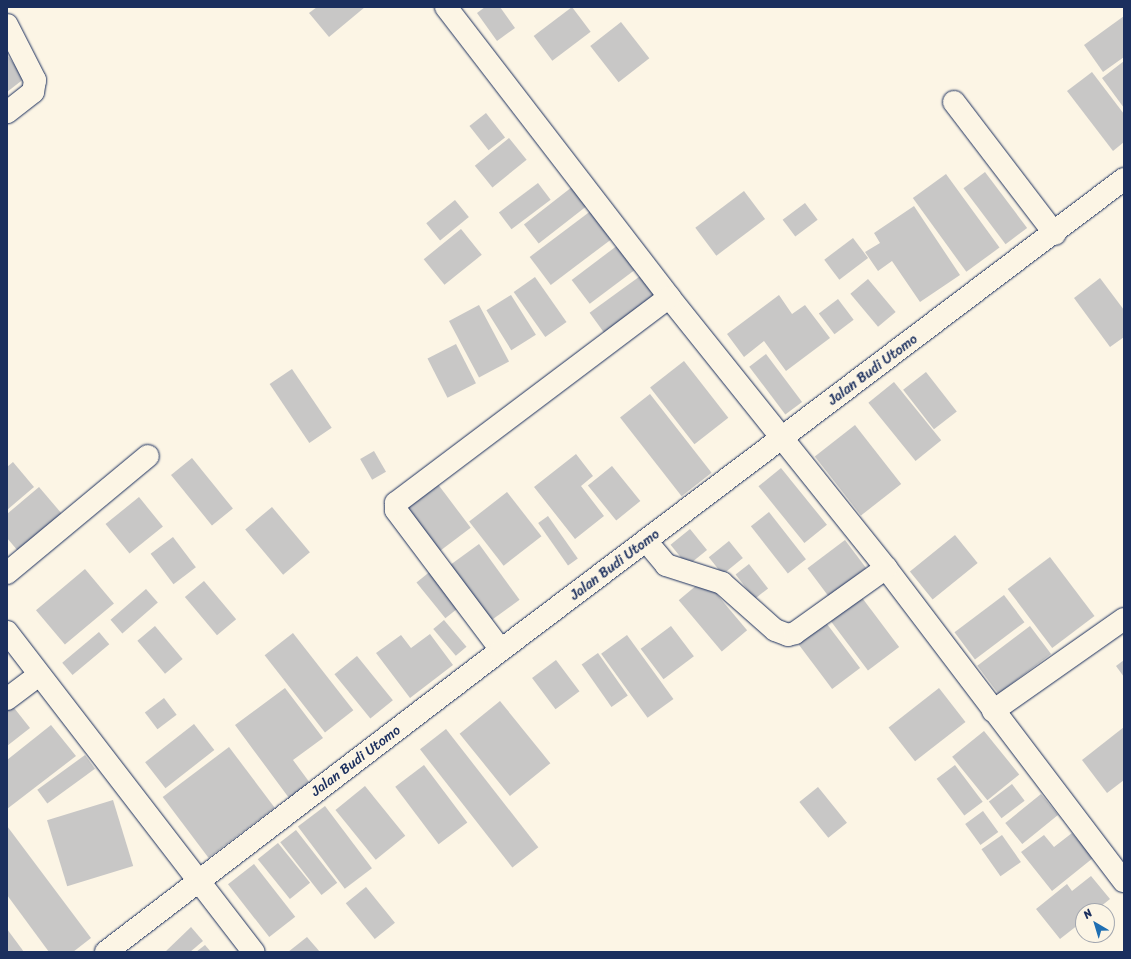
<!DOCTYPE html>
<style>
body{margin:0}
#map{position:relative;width:1131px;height:959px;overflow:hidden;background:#fcf5e5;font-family:Sriracha,sans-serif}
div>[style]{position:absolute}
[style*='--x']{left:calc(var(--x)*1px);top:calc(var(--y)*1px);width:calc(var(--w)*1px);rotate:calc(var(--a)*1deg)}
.building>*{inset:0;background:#c8c7c6;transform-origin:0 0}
.roads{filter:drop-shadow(0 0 1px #1b2f5e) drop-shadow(0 0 1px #1b2f5e)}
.minor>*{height:22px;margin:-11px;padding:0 11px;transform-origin:11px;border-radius:11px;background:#fcf5e5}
span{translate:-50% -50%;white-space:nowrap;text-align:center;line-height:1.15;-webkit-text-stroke:3px #fcf5e5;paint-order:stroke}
.street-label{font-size:14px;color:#1b2f5e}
.frame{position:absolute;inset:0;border:8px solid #1b2f5e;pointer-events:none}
.north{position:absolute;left:1075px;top:903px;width:40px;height:40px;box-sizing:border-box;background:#fcf5e5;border:1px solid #a2a6af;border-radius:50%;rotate:322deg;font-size:11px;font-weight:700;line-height:16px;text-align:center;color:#1b2f5e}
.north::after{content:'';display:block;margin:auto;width:14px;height:18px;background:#1f6fb2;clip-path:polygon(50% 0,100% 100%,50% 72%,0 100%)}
</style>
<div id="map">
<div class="building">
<i style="clip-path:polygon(317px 7px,365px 7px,329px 37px,309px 13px)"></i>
<i style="clip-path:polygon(485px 7px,500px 7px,515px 28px,497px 41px,477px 13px)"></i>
<i style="left:572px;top:7px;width:31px;height:48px;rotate:53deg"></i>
<i style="clip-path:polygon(1124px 16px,1124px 57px,1103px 72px,1084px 45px)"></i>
<i style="left:621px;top:22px;width:46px;height:39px;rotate:52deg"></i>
<i style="clip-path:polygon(7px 55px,25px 78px,7px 92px)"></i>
<i style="clip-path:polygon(1124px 61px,1124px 108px,1102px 78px)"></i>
<i style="clip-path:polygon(1092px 72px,1124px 114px,1124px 142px,1113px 151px,1067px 91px)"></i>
<i style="left:486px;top:113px;width:31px;height:21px;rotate:52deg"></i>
<i style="left:509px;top:138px;width:28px;height:44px;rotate:51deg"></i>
<i style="left:985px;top:172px;width:70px;height:27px;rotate:53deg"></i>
<i style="left:946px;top:174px;width:91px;height:41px;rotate:54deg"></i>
<i style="left:538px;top:183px;width:21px;height:49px;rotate:53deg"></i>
<i style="left:572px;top:187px;width:24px;height:61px;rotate:52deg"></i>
<i style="left:744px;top:191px;width:35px;height:61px;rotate:53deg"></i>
<i style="left:455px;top:200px;width:22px;height:37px;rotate:51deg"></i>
<i style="left:805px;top:203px;width:21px;height:28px;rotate:53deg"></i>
<i style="clip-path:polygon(914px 206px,960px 275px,920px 302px,892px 261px,878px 271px,865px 252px,880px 243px,874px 233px)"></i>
<i style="left:592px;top:210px;width:35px;height:78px;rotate:53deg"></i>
<i style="left:461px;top:229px;width:33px;height:48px;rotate:51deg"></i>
<i style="left:853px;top:238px;width:25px;height:36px;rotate:53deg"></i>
<i style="left:618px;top:245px;width:30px;height:58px;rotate:53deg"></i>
<i style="left:643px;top:274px;width:29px;height:66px;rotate:54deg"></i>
<i style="left:535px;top:277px;width:55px;height:26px;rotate:55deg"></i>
<i style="clip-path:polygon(1100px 278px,1124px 310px,1124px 337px,1110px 347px,1074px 298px)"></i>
<i style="left:868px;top:279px;width:43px;height:23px;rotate:50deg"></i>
<i style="left:511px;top:295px;width:47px;height:29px;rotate:58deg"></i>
<i style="clip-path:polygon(779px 295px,792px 314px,805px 305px,830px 338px,786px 371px,764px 341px,744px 357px,727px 334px)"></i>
<i style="left:838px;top:299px;width:26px;height:24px;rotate:53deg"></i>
<i style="left:479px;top:305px;width:64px;height:34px;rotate:62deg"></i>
<i style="left:456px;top:344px;width:44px;height:32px;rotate:63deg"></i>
<i style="left:766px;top:354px;width:60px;height:21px;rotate:53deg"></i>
<i style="left:684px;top:361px;width:72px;height:43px;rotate:52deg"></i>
<i style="left:292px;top:369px;width:71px;height:27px;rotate:56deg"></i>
<i style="left:926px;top:372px;width:50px;height:29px;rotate:52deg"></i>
<i style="left:894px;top:382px;width:75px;height:33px;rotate:51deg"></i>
<i style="left:650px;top:394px;width:100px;height:38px;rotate:52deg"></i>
<i style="left:855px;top:425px;width:75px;height:51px;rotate:52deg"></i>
<i style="left:374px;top:451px;width:24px;height:16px;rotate:60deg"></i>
<i style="clip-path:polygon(576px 454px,593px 476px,581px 486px,604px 516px,575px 539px,534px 487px)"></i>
<i style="left:192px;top:458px;width:65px;height:27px;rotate:51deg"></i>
<i style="clip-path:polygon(13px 462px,34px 487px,7px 510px,7px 467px)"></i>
<i style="left:612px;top:466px;width:45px;height:31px;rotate:51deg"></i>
<i style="left:781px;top:468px;width:73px;height:29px;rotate:51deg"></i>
<i style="left:437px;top:483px;width:56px;height:39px;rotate:53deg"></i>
<i style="clip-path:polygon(39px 487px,62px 514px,18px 551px,7px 538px,7px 514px)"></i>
<i style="left:507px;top:492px;width:56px;height:48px;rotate:52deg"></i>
<i style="left:139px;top:497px;width:38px;height:43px;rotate:51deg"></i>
<i style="left:272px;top:507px;width:59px;height:35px;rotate:50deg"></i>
<i style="left:769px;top:512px;width:60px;height:23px;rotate:52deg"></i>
<i style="left:548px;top:516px;width:52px;height:12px;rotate:55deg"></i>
<i style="left:690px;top:529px;width:27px;height:25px;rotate:51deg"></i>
<i style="left:955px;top:535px;width:36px;height:58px;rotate:51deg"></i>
<i style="left:173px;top:537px;width:38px;height:28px;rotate:53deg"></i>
<i style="left:845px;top:540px;width:35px;height:47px;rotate:53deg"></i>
<i style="left:729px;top:541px;width:22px;height:26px;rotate:51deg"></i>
<i style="left:479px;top:544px;width:69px;height:37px;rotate:54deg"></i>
<i style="left:1050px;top:557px;width:74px;height:53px;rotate:53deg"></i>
<i style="left:749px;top:564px;width:31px;height:17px;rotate:52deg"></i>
<i style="left:85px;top:569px;width:45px;height:64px;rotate:50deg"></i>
<i style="left:432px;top:570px;width:46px;height:20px;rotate:51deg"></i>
<i style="left:704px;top:579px;width:67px;height:33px;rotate:50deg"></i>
<i style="left:204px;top:581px;width:50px;height:25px;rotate:50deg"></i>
<i style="left:146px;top:589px;width:18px;height:47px;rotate:49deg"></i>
<i style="left:860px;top:595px;width:65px;height:39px;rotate:53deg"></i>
<i style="left:1004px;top:595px;width:34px;height:62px;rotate:53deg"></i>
<i style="left:444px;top:620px;width:35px;height:14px;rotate:50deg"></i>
<i style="left:824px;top:620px;width:60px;height:35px;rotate:53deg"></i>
<i style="left:155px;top:626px;width:43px;height:23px;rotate:50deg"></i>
<i style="left:671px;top:626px;width:38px;height:38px;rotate:53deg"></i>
<i style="left:1030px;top:626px;width:35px;height:66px;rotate:53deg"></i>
<i style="left:99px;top:632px;width:16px;height:48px;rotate:50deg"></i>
<i style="left:293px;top:633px;width:98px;height:36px;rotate:52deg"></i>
<i style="clip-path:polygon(430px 634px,453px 665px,410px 698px,376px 653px,401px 635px,411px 648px)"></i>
<i style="left:627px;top:635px;width:79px;height:32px;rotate:54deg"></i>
<i style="left:598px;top:653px;width:52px;height:20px;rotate:55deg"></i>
<i style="left:357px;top:656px;width:57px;height:29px;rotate:51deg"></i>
<i style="left:556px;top:660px;width:39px;height:30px;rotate:53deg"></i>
<i style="clip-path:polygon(1124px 660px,1124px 677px,1116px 666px)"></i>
<i style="clip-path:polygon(285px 688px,323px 738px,293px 760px,310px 783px,289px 798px,235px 725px)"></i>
<i style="left:939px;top:688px;width:43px;height:64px;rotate:52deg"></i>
<i style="left:164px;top:698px;width:21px;height:24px;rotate:53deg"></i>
<i style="left:500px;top:701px;width:80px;height:52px;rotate:51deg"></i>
<i style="clip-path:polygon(11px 704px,30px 728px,7px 746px,7px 707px)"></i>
<i style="left:194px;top:724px;width:33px;height:62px;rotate:52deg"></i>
<i style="clip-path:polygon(51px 725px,76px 756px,7px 809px,7px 760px)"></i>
<i style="clip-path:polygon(1124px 727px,1124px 780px,1107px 793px,1082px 760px)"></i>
<i style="left:446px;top:729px;width:150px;height:33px;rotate:52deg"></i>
<i style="left:984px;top:731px;width:56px;height:41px;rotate:51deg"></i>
<i style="left:229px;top:747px;width:76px;height:83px;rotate:53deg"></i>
<i style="left:85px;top:755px;width:17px;height:59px;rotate:54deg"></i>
<i style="left:424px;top:765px;width:72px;height:36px;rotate:53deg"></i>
<i style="left:955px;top:765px;width:46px;height:23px;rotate:53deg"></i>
<i style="left:1012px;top:784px;width:21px;height:29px;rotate:53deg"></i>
<i style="left:365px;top:786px;width:64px;height:38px;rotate:51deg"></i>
<i style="left:818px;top:787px;width:46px;height:24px;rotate:51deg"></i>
<i style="left:1041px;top:794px;width:27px;height:46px;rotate:51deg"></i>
<i style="left:113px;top:800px;width:69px;height:69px;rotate:73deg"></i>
<i style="left:325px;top:806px;width:78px;height:34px;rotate:53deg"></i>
<i style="left:983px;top:811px;width:26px;height:22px;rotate:54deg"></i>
<i style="clip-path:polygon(7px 826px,91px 938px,73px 952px,49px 952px,7px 895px)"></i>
<i style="left:296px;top:830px;width:67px;height:20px;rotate:52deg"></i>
<i style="clip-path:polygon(1072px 833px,1093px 858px,1052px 891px,1021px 852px,1044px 835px,1054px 847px)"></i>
<i style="left:1002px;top:835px;width:33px;height:25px;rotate:55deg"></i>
<i style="left:278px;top:843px;width:51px;height:26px;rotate:51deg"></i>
<i style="left:254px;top:864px;width:67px;height:33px;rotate:52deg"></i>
<i style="clip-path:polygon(1091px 876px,1110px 899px,1095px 911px,1083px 911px,1083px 921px,1060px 939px,1036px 909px,1067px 884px,1072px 891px)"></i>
<i style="left:366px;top:887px;width:46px;height:26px;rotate:51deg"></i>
<i style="clip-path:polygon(191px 927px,203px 941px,190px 952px,165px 952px)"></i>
<i style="clip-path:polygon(7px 929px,24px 952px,7px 952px)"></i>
<i style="clip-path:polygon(307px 937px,320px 952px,288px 952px)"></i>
<i style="clip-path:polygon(205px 945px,211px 952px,196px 952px)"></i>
</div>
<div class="roads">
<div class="minor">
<i style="--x:446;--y:7;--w:366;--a:52.4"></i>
<i style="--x:669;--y:297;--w:347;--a:51.3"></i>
<i style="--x:886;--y:568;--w:393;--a:52.8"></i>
<i style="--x:7;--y:25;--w:62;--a:63"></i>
<i style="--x:35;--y:80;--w:12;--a:99"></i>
<i style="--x:33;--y:92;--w:33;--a:142"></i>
<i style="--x:954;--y:102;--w:166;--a:52.6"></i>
<i style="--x:647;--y:542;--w:30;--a:50"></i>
<i style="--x:666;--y:565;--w:59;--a:17.8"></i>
<i style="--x:722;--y:583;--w:71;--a:41.6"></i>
<i style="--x:775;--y:630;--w:14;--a:21"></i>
<i style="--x:788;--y:635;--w:7;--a:-16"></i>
<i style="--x:795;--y:633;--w:112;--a:-35.5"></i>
<i style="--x:7;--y:573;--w:183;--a:-39.7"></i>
<i style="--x:7;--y:632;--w:404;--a:52.4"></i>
<i style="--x:501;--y:650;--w:175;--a:-126.9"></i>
<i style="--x:396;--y:510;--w:7;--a:-90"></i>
<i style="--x:396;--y:503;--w:342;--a:-37"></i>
<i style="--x:7;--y:699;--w:40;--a:-37"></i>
<i style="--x:993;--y:711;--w:160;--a:-35.1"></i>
<i style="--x:106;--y:952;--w:497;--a:-37.4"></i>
<i style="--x:501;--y:650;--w:781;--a:-37.09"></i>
</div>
</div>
<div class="street-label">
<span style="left:873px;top:370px;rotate:-37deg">Jalan Budi Utomo</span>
<span style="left:615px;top:565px;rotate:-37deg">Jalan Budi Utomo</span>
<span style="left:356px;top:761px;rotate:-37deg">Jalan Budi Utomo</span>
</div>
<div class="frame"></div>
<div class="north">N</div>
</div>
